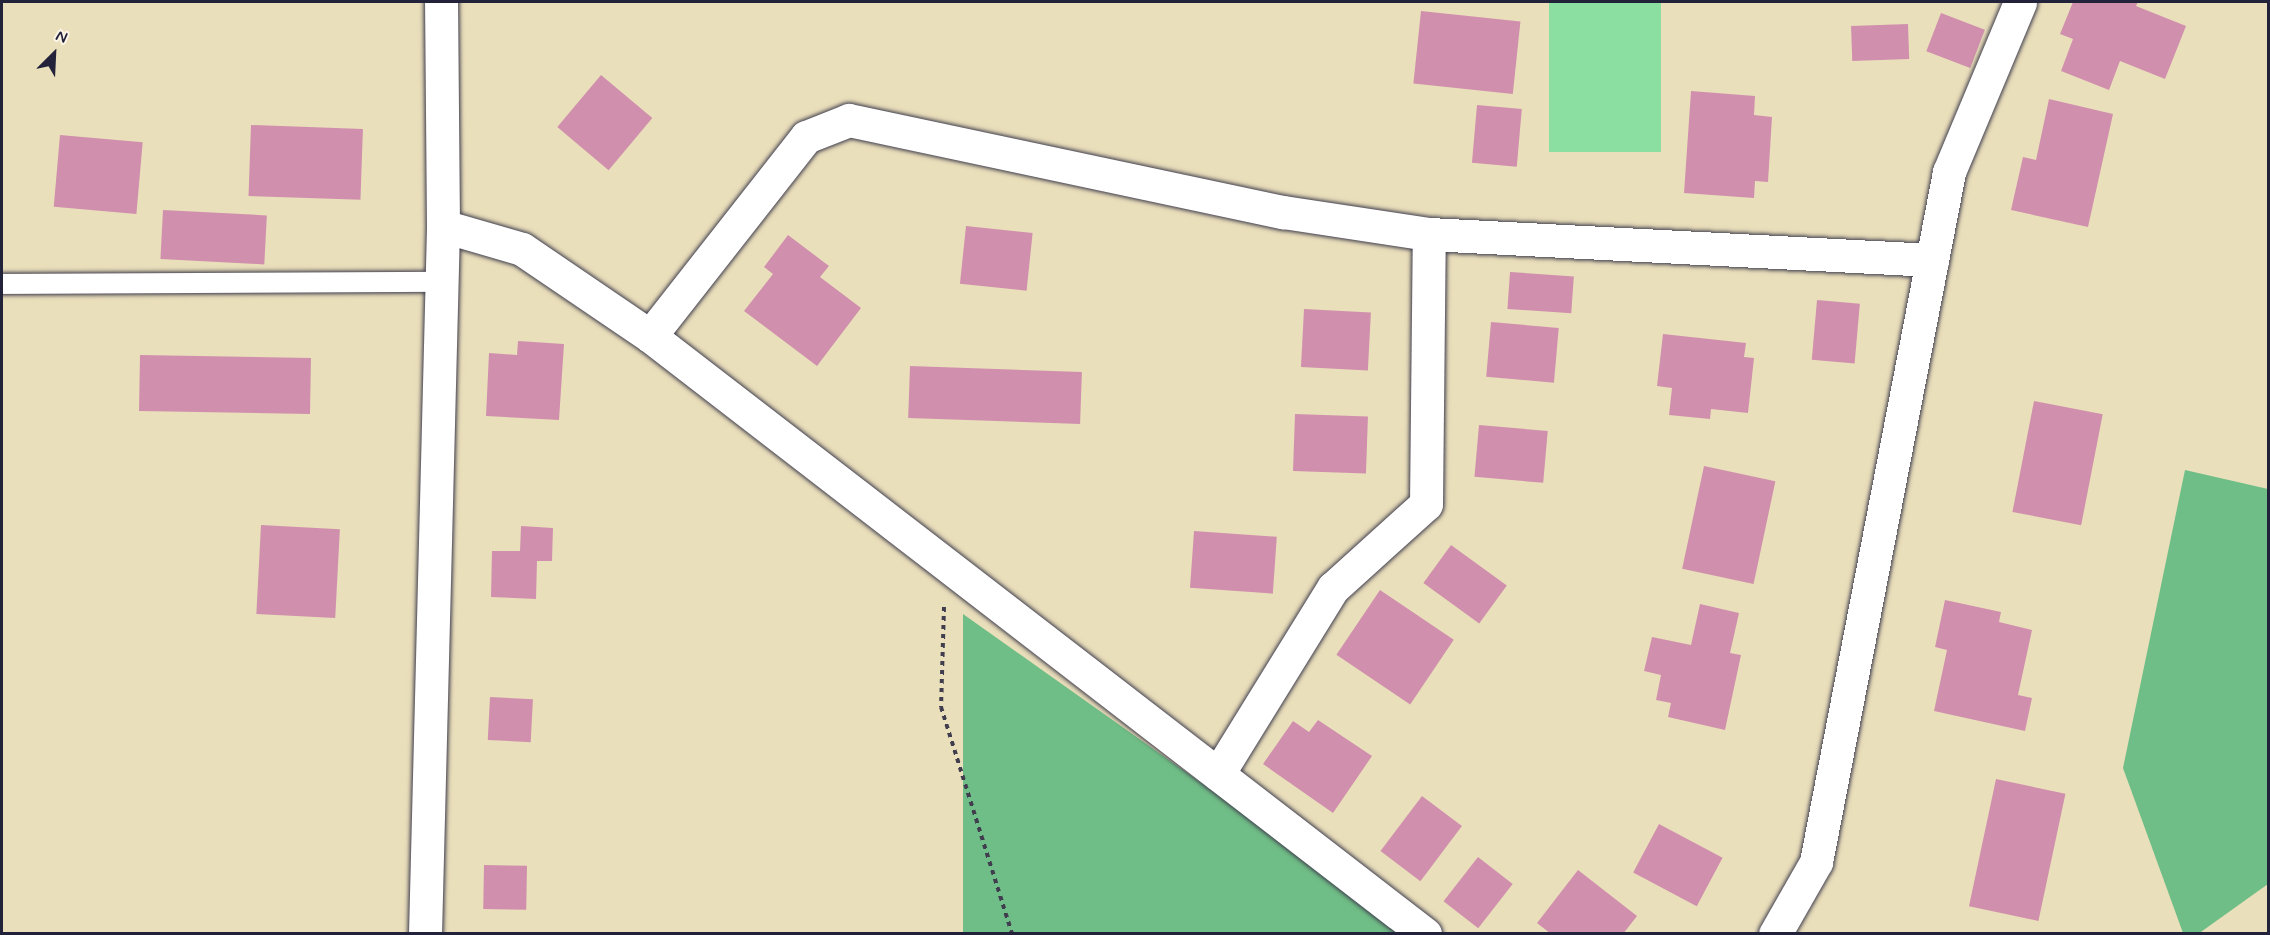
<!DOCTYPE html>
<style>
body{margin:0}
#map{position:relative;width:2270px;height:935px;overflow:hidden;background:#eadfbb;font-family:Mynerve,sans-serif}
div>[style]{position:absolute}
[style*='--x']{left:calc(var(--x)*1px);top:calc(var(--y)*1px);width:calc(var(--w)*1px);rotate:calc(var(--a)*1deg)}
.green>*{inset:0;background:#8bdfa1;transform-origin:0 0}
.forest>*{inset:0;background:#70be87}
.building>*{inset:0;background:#d090ad;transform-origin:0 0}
.path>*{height:4px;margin-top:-2px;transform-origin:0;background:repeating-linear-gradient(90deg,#403e4e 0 4.5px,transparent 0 9px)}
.roads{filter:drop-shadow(0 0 2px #403e4e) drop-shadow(0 0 2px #403e4e)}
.lane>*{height:20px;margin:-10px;padding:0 10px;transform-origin:10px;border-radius:10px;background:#fff}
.street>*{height:33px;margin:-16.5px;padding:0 16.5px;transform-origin:16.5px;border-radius:16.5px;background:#fff}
span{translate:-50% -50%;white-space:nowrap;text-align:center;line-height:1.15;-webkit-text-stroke:5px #fcf5e5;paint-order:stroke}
.frame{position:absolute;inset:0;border:3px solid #22223b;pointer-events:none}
.north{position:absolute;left:24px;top:24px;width:60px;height:60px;-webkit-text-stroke:4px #fcf5e5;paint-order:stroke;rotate:24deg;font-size:16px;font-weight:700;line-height:24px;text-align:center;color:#22223b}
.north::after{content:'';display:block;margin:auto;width:21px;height:27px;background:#22223b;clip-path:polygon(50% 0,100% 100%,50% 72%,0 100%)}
</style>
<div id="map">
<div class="green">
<i style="left:1549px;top:2px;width:112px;height:150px"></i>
</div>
<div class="forest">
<i style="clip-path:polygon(2185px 470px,2268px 489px,2268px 884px,2198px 934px,2183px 933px,2123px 768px)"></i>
<i style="clip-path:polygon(963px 614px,1413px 933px,963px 934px)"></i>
</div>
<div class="building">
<i style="clip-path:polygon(2073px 2px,2138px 2px,2136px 6px,2186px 26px,2165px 79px,2120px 61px,2109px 90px,2061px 71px,2073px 39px,2060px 34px)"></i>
<i style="left:1421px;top:11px;width:100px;height:73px;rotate:6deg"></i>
<i style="left:1941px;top:13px;width:47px;height:41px;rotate:21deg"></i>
<i style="left:1908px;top:24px;width:35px;height:57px;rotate:88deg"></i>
<i style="left:601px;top:75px;width:67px;height:68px;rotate:40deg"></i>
<i style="clip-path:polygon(1691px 91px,1755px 96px,1754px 115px,1772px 117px,1768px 182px,1755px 181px,1754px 198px,1684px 193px)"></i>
<i style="clip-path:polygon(2049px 99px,2113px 114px,2088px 227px,2011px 210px,2023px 157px,2036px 160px)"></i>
<i style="left:1477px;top:105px;width:45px;height:58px;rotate:5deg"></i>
<i style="left:251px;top:125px;width:112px;height:71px;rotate:2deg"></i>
<i style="left:60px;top:135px;width:83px;height:72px;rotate:5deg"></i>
<i style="left:163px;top:210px;width:104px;height:49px;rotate:3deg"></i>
<i style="left:966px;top:226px;width:67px;height:58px;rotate:6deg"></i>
<i style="clip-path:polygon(788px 235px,829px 266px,820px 277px,861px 308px,817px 366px,744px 311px,773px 274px,764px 267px)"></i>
<i style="left:1510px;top:272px;width:64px;height:37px;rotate:4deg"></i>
<i style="left:1817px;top:300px;width:43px;height:60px;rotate:5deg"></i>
<i style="left:1304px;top:309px;width:67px;height:58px;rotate:3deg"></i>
<i style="left:1491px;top:322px;width:68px;height:55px;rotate:5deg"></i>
<i style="clip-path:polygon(1663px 334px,1746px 343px,1744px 357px,1754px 358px,1748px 413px,1711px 409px,1710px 419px,1669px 415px,1672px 388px,1657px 386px)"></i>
<i style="clip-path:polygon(518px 341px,564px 344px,559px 420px,486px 416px,489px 353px,517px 355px)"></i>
<i style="left:140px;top:355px;width:171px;height:56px;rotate:1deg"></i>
<i style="left:910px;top:366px;width:172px;height:52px;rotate:2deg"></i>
<i style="left:2034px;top:401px;width:70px;height:113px;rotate:11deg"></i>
<i style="left:1295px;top:414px;width:73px;height:57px;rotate:2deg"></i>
<i style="left:1479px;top:425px;width:69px;height:52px;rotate:5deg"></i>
<i style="left:1704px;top:466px;width:73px;height:105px;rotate:12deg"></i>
<i style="left:261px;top:525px;width:79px;height:89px;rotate:3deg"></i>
<i style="clip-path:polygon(521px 526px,553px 528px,552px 561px,537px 561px,536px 599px,491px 597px,492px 551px,520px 551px)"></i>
<i style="left:1194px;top:531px;width:83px;height:57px;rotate:4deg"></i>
<i style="left:1451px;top:545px;width:69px;height:47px;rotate:36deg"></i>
<i style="left:1380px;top:590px;width:89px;height:78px;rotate:34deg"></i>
<i style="clip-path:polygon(1945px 600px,2001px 612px,1999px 622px,2032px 630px,2018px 695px,2032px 698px,2025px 731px,1934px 711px,1947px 650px,1935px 647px)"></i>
<i style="clip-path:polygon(1700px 604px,1739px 613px,1730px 653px,1741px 655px,1725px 730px,1668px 717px,1671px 703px,1656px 700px,1661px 675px,1644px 671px,1652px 637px,1691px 645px)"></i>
<i style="left:490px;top:697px;width:43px;height:43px;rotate:3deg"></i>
<i style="clip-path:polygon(1318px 720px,1372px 756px,1333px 813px,1263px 764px,1293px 721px,1309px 732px)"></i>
<i style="left:1996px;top:779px;width:71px;height:130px;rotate:12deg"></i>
<i style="left:1422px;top:796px;width:50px;height:69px;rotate:37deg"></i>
<i style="left:1659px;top:824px;width:72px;height:55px;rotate:28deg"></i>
<i style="left:1478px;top:857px;width:44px;height:56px;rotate:38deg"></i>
<i style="left:484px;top:865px;width:43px;height:44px;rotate:1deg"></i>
<i style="clip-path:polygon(1578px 870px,1637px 916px,1623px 934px,1551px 934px,1537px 923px)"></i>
</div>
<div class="path">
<i style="--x:944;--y:607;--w:100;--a:91.7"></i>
<i style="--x:941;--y:707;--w:238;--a:72.6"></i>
</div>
<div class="roads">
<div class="lane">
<i style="--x:2;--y:284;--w:438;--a:-0.3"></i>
</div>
<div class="street">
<i style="--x:443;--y:226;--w:82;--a:16.2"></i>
<i style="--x:522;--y:249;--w:155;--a:34.2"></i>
<i style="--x:650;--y:336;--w:979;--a:37.65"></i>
<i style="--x:650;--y:336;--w:253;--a:-51.9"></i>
<i style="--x:806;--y:137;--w:46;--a:-21.6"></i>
<i style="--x:849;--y:120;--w:444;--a:12"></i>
<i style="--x:1283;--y:212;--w:148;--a:8.6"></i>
<i style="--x:1429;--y:234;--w:504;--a:2.96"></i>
<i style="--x:1218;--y:774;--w:219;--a:-58.3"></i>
<i style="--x:1333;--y:588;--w:125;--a:-42.1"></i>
<i style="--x:1426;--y:504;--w:270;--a:-89.4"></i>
<i style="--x:425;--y:934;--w:708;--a:-88.54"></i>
<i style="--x:443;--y:226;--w:224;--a:-90.5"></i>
<i style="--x:1775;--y:934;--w:83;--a:-60.3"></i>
<i style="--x:1816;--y:862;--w:703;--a:-79.09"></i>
<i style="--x:1949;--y:172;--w:184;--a:-67.3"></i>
</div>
</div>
<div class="frame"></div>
<div class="north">N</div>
</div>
